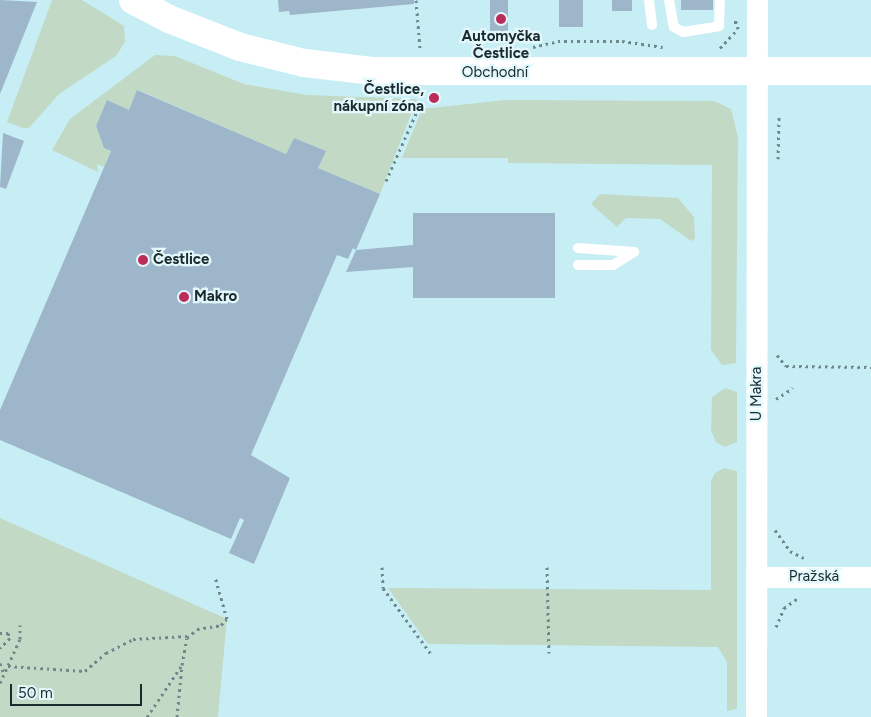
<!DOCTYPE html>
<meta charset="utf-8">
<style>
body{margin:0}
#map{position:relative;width:871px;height:717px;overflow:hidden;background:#c8eef5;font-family:Figtree,sans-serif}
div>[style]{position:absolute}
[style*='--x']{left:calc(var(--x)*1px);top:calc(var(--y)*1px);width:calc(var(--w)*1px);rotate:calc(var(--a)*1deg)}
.green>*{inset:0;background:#c2dac5}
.building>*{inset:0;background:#9db6ca;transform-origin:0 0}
.path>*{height:3px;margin-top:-1.5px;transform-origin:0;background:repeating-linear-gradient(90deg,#6e888c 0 2.5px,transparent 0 6.5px)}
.lane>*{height:10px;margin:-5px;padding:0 5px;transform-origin:5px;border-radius:5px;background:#fff}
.street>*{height:21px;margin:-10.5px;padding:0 10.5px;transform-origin:10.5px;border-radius:10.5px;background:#fff}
.secondary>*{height:28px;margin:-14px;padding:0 14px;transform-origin:14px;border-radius:14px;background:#fff}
.dots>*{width:14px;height:14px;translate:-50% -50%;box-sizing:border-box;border:2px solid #e2f8fc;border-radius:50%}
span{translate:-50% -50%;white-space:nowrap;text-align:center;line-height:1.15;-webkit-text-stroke:4.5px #e2f8fc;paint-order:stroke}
.poi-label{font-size:15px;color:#1b2a2d;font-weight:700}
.right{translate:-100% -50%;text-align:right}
.left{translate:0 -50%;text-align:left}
.street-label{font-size:15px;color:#1b2a2d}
.scale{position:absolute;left:10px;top:684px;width:132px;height:22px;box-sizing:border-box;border:2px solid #1b2a2d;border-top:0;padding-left:6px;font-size:15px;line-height:18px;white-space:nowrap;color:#1b2a2d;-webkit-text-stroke:4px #e2f8fc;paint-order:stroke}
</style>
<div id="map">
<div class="green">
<i style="clip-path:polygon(52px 0,82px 0,124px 26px,125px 42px,116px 56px,59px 94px,29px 128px,23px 128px,7px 122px)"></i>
<i style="clip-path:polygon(155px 55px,175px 56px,244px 84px,307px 95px,417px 99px,380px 194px,318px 168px,325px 151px,294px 138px,286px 154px,138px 90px,129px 110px,107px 101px,96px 126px,104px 148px,111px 151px,104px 167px,97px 164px,98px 172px,52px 150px,70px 119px)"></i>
<i style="clip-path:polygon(505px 100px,714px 101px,731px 109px,738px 137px,736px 363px,722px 365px,711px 350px,712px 165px,508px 163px,508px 158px,402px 158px,422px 109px)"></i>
<i style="clip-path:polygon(600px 194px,678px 198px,694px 217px,695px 239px,691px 241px,660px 219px,626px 218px,617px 227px,591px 204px)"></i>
<i style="clip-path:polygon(725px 388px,737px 392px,737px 442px,725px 447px,716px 442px,711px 430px,712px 397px)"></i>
<i style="clip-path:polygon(724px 468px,737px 471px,737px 708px,733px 710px,727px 711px,727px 662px,718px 647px,428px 644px,388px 588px,711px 590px,711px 481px,715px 473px)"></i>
<i style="clip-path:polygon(0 518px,227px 619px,218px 717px,0 717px)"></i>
</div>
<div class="building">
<i style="clip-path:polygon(0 0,37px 2px,0 94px)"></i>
<i style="clip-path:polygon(278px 0,414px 0,414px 4px,290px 15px,289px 11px,279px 12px)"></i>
<i style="left:490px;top:0;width:18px;height:38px"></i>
<i style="left:559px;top:0;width:24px;height:27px"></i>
<i style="left:612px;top:0;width:20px;height:11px"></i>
<i style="left:681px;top:0;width:32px;height:10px"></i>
<i style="clip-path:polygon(137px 90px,286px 154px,294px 138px,326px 151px,318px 168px,380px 194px,356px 250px,353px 248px,348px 259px,337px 255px,251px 455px,290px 478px,254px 564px,229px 553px,244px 520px,240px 518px,231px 539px,0 440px,0 410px,111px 151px,104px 148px,96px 126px,107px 100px,129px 110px)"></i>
<i style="clip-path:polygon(3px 133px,24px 141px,6px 189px,0 187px)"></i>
<i style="clip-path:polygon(413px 213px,555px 213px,555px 298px,413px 298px,413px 267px,346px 272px,356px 250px,413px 245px)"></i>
</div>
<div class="path">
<i style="--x:416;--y:0;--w:49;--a:85.3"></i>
<i style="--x:533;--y:47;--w:26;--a:-13"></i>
<i style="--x:558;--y:41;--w:64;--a:0"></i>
<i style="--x:622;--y:41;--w:41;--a:8.3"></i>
<i style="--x:720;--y:48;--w:26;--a:-47"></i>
<i style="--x:738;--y:29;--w:7;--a:-98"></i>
<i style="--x:737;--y:22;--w:6;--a:180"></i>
<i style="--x:778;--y:159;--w:42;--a:-88.6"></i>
<i style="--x:386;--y:181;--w:86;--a:-66.1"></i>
<i style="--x:777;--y:355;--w:14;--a:51"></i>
<i style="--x:786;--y:366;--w:85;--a:0.7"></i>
<i style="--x:776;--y:399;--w:20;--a:-33"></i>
<i style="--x:775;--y:530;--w:26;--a:54"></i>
<i style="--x:790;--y:551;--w:16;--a:27"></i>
<i style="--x:382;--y:567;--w:21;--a:87"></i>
<i style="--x:383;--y:588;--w:82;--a:54"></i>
<i style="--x:547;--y:567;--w:86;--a:88.7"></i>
<i style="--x:776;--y:627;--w:21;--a:-67"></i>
<i style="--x:784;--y:608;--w:19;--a:-35"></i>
<i style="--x:0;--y:633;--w:8;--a:0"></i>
<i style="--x:8;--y:633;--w:5;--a:68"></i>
<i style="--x:10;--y:638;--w:14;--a:135"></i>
<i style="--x:0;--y:663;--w:12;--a:70"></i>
<i style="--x:8;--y:666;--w:77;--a:3.7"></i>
<i style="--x:85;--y:671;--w:28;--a:-41"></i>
<i style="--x:106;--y:653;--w:30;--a:-27"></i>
<i style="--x:133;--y:639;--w:55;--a:-3.1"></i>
<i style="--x:0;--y:683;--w:48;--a:-65.6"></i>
<i style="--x:20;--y:639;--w:14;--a:-90"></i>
<i style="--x:147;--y:717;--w:63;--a:-56.1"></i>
<i style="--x:182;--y:665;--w:27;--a:-80"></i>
<i style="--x:187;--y:638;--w:13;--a:-42"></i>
<i style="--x:197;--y:629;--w:24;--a:-9"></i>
<i style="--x:221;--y:625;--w:8;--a:-45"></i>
<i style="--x:227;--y:619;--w:44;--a:-105.9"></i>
<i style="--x:177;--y:717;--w:52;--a:-84.5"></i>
</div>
<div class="lane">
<i style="--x:649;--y:0;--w:25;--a:83"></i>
<i style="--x:669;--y:0;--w:27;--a:80"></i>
<i style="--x:674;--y:27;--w:10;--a:29"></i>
<i style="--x:683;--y:32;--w:36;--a:-9"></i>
<i style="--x:719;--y:26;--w:26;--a:-88"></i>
<i style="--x:578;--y:248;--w:56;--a:4.1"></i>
<i style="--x:578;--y:265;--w:35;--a:0"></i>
<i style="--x:613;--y:265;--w:25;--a:-32"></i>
</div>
<div class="street">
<i style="--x:757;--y:577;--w:114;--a:0"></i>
<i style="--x:756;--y:717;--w:717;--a:-89.92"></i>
</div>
<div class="secondary">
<i style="--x:133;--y:0;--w:41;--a:27.8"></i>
<i style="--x:169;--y:19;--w:76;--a:21.5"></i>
<i style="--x:240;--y:47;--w:66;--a:14"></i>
<i style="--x:304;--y:63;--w:68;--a:6.7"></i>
<i style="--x:372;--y:71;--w:499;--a:0"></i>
</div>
<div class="dots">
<i style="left:501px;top:19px;background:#bb2c58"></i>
<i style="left:434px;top:98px;background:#bb2c58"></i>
<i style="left:143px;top:260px;background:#bb2c58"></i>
<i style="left:184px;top:297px;background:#bb2c58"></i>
</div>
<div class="poi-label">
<span style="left:501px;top:45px">Automyčka<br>Čestlice</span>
<span class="right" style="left:424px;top:98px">Čestlice,<br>nákupní zóna</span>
<span class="left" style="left:153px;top:260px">Čestlice</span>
<span class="left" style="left:194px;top:297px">Makro</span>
</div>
<div class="street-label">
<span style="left:495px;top:73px">Obchodní</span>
<span style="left:757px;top:394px;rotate:-90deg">U Makra</span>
<span style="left:814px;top:577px">Pražská</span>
</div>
<div class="scale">50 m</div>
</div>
